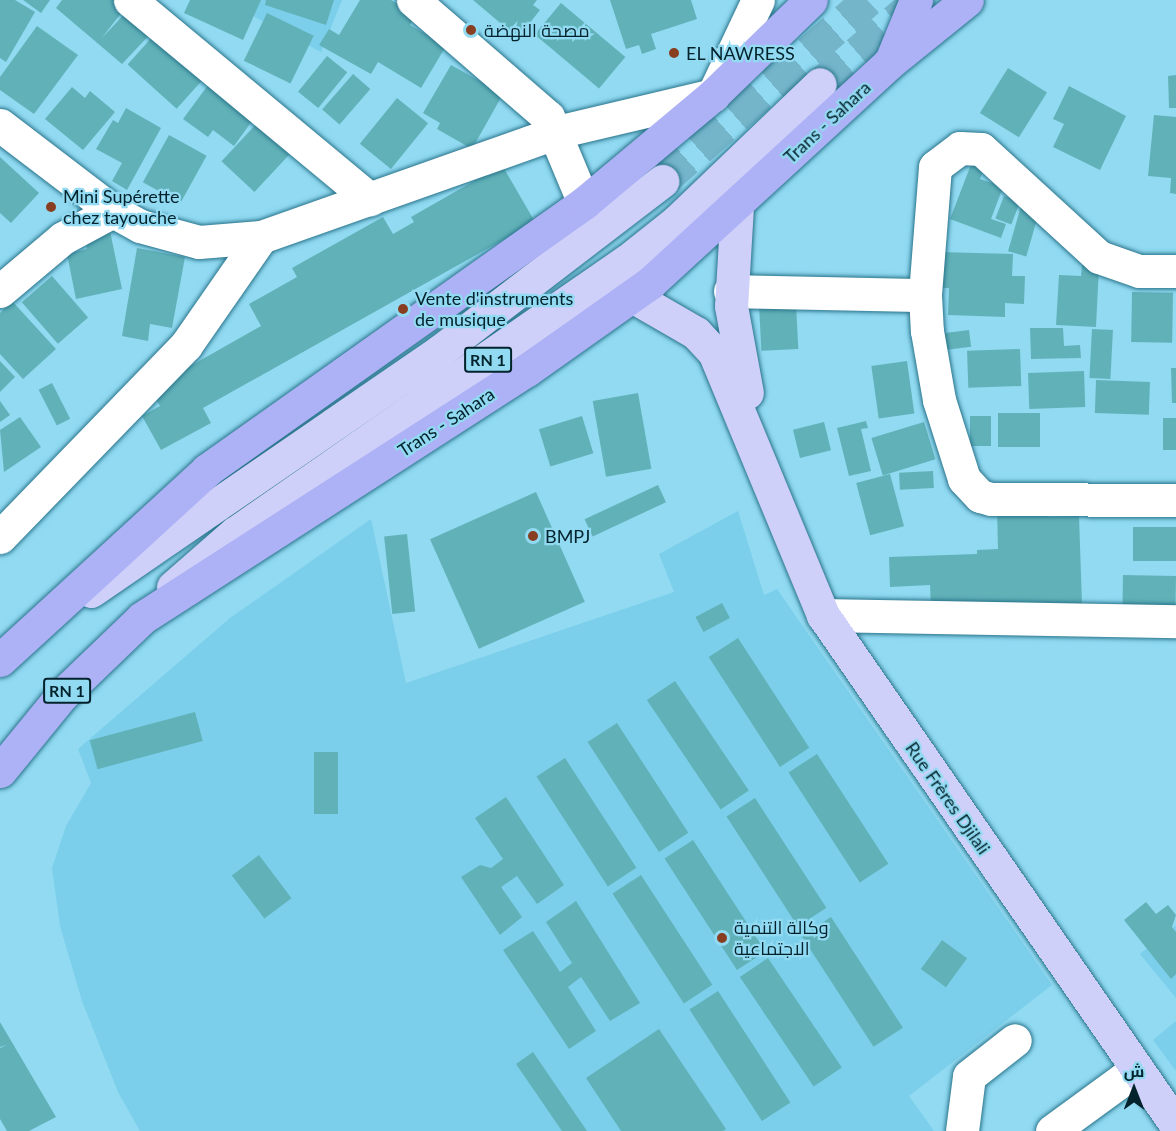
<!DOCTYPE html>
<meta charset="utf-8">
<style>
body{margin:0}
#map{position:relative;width:1176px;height:1131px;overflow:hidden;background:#91daf2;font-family:Lato,Cairo,sans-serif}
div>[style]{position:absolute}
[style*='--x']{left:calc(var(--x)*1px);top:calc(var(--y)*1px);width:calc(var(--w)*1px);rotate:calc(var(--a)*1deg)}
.built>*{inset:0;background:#7bcfea}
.building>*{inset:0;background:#61b2b8;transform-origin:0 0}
.major-tunnel>*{height:33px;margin-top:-16.5px;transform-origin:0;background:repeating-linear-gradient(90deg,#75b5ca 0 33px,transparent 0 49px)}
.highway-tunnel>*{height:33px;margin-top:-16.5px;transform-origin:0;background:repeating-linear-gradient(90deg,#75b5ca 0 33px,transparent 0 49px)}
.roads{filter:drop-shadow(0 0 2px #29748b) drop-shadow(0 0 2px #29748b)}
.minor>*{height:33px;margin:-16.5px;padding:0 16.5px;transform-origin:16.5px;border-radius:16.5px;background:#fff}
.major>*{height:33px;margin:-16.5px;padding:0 16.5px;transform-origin:16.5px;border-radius:16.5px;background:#ced0f9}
.highway>*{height:33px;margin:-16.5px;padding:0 16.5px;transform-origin:16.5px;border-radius:16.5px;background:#adb1f5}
.dots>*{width:16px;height:16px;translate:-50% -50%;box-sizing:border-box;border:3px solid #91daf2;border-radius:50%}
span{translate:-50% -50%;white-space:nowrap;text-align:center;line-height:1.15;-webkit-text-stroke:4.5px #91daf2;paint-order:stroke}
.shield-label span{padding:2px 4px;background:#91daf2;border:2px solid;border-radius:4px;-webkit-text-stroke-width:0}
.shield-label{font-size:16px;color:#03232c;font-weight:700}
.poi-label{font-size:18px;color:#03232c}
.left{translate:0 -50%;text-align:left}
.street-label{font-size:18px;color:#03232c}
.north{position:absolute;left:1104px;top:1059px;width:60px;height:60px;-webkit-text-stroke:4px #91daf2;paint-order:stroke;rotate:0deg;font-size:16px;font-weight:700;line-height:24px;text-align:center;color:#03232c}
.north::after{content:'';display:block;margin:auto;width:21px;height:27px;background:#03232c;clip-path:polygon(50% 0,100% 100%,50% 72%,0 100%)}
</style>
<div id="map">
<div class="built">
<i style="clip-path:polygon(223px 0,342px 0,321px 52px)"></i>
<i style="clip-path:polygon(738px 511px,764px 595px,777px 589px,1052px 985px,909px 1096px,934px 1131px,140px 1131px,118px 1092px,82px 1001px,60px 926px,52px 868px,66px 826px,91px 783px,78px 749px,230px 618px,371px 519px,406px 683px,674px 592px,659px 554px)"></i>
<i style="clip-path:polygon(1176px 925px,1176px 998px,1140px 954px)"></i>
<i style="clip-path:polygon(1176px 1021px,1176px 1071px,1153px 1040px)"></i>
</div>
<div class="building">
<i style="clip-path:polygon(0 0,15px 0,35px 12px,6px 62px,0 58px)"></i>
<i style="clip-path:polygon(23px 0,50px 0,41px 13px)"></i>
<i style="clip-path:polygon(62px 0,118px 0,126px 7px,101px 39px,130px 8px,154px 30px,122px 64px,56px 8px)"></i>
<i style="clip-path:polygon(190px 0,261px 0,243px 40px,184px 13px)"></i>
<i style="clip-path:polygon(266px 0,334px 0,326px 25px,265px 5px)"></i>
<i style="clip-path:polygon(360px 0,391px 0,416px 14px,410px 25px,446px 46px,421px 88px,378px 62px,371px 74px,319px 45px,329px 29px,339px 35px)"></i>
<i style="clip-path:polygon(473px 0,537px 0,533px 5px,540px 10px,518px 38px)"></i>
<i style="clip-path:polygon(610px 0,691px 0,697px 19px,651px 34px,656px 49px,642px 54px,639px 45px,626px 49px)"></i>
<i style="left:561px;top:3px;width:84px;height:41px;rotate:40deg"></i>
<i style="left:267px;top:13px;width:52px;height:53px;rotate:26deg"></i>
<i style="clip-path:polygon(37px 26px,78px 55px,34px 114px,0 90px,0 77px)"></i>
<i style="left:155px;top:34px;width:66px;height:41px;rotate:42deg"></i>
<i style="left:327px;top:56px;width:26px;height:46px;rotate:39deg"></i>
<i style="clip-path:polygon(451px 65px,503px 94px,472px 149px,437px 129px,440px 123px,423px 113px)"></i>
<i style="left:1008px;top:68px;width:46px;height:53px;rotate:32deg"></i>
<i style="left:353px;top:74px;width:23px;height:47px;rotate:41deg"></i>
<i style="clip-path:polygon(1176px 75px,1176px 108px,1169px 108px,1168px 76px)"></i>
<i style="clip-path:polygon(214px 77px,260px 110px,234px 146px,213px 130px,208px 137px,183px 119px)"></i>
<i style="clip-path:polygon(1069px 86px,1126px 116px,1100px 170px,1053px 147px,1064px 124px,1053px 119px)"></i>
<i style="clip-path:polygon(72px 87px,85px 98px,90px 91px,115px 112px,83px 150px,45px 119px)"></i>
<i style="left:397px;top:98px;width:40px;height:59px;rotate:39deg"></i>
<i style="clip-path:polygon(126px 108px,161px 128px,127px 190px,112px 181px,122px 163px,96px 149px,113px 120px,118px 123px)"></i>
<i style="clip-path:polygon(1154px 115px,1176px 117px,1176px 194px,1170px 193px,1171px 178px,1148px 176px)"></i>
<i style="left:259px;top:121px;width:45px;height:55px;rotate:43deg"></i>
<i style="left:169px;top:135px;width:43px;height:54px;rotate:29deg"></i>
<i style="clip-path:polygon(0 157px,39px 193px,11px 223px,0 213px)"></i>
<i style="clip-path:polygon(972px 162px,985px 167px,980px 179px,1003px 187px,991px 219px,1006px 224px,1001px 238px,950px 219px)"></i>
<i style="clip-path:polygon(502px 165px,535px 222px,203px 408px,211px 423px,161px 450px,142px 416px,160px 406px,150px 389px,261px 326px,249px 304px,297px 277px,292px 268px,383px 217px,393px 234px,414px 222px,411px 217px)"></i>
<i style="left:1004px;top:196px;width:17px;height:24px;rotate:21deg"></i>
<i style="left:1021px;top:206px;width:19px;height:47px;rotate:16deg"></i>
<i style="clip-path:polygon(110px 231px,122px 289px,76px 299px,67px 254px,87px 249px,85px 236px)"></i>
<i style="clip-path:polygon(137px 248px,185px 257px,172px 328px,150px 324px,148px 341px,122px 336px)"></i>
<i style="clip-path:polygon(940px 252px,1013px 254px,1012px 276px,1025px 276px,1024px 304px,1005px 303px,1005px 317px,948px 315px,949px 288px,939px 288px)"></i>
<i style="clip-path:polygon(1082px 265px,1099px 266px,1096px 327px,1056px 325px,1059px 275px,1081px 276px)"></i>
<i style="left:52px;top:276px;width:55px;height:40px;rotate:49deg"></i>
<i style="left:1132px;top:292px;width:41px;height:50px;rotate:1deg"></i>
<i style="clip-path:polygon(12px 301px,56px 349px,23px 379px,0 354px,0 313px)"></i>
<i style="left:796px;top:304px;width:45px;height:37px;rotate:87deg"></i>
<i style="clip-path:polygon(1030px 328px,1063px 328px,1064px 346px,1080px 345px,1081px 358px,1031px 359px)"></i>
<i style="left:1092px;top:329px;width:21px;height:49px;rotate:3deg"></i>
<i style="left:969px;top:330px;width:17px;height:24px;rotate:83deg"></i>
<i style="left:1020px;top:349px;width:37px;height:53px;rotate:88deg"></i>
<i style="clip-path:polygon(0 361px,15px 377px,0 392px)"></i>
<i style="left:907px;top:361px;width:53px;height:36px;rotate:82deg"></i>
<i style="clip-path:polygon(1171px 368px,1176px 368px,1176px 403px,1172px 403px)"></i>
<i style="left:1084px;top:371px;width:36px;height:56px;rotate:88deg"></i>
<i style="left:1096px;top:380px;width:54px;height:33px;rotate:2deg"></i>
<i style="left:52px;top:383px;width:40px;height:15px;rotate:63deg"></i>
<i style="left:638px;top:393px;width:77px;height:46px;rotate:80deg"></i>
<i style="clip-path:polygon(0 401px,10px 415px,0 422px)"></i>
<i style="left:998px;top:413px;width:42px;height:34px"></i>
<i style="left:582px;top:416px;width:39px;height:45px;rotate:73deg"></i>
<i style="left:970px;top:416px;width:21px;height:30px"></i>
<i style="clip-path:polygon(20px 417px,41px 447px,4px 472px,0 430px)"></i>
<i style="left:1163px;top:418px;width:13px;height:32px"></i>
<i style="clip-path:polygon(866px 421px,868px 428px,861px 429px,871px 471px,849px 476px,837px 428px)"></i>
<i style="left:824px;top:422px;width:29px;height:32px;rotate:76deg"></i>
<i style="left:924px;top:422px;width:39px;height:55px;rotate:73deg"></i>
<i style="left:933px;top:471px;width:17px;height:34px;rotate:87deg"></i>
<i style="left:890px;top:474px;width:54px;height:35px;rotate:75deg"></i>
<i style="left:658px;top:485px;width:19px;height:81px;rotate:65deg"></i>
<i style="left:536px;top:492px;width:120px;height:116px;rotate:66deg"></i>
<i style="clip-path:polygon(1048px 506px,1048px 517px,1079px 516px,1082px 604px,931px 609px,930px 585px,890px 587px,889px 557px,977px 554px,977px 550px,998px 549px,997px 508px)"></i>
<i style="left:1176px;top:527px;width:34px;height:43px;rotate:90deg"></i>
<i style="left:407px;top:534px;width:78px;height:23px;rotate:84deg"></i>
<i style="left:1123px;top:575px;width:53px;height:33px;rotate:1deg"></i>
<i style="left:722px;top:603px;width:17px;height:30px;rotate:62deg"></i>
<i style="left:738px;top:638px;width:131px;height:35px;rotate:57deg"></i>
<i style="left:675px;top:681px;width:132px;height:34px;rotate:56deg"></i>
<i style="left:195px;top:712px;width:30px;height:109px;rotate:75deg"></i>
<i style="left:617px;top:723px;width:131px;height:35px;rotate:57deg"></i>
<i style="left:314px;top:752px;width:24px;height:62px"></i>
<i style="left:817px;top:754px;width:131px;height:34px;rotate:57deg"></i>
<i style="left:565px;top:758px;width:131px;height:34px;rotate:57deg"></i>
<i style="clip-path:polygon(506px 797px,564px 885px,537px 904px,517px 876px,501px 887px,522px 917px,500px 935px,461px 877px,480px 865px,491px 868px,503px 859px,475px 818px)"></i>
<i style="left:755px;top:798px;width:131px;height:34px;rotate:57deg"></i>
<i style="left:693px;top:840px;width:133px;height:34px;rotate:57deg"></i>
<i style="left:259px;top:855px;width:54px;height:34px;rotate:53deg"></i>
<i style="left:641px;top:875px;width:131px;height:34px;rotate:57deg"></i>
<i style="clip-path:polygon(576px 901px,640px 1003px,610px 1021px,581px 977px,568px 987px,596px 1031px,569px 1049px,503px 950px,533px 931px,560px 972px,572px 963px,546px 922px)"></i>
<i style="clip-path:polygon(1146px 902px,1156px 914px,1168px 905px,1176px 915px,1172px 927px,1176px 932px,1176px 974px,1171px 979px,1124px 920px)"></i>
<i style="left:831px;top:917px;width:132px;height:35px;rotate:57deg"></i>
<i style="left:942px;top:940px;width:31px;height:36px;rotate:36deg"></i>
<i style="left:768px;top:958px;width:132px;height:34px;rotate:56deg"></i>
<i style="left:718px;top:991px;width:133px;height:34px;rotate:57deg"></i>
<i style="clip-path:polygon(0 1022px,56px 1117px,29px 1131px,7px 1131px,0 1119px,0 1048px,7px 1045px,0 1047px)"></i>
<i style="clip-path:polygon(659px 1029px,726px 1129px,723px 1131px,621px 1131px,586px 1078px)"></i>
<i style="clip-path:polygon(533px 1052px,587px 1131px,562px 1131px,516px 1064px)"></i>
</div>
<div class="major-tunnel">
<i style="--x:820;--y:84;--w:130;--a:-40.3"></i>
<i style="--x:662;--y:181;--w:274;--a:-41.3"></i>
</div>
<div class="highway-tunnel">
<i style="--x:860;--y:7;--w:9;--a:-49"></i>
</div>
<div class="roads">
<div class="minor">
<i style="--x:130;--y:0;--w:312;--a:39.7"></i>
<i style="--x:413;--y:0;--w:179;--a:40.9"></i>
<i style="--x:548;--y:117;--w:93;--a:67.3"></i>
<i style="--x:0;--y:125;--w:142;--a:37.3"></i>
<i style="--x:113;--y:211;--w:31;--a:29"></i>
<i style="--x:140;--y:226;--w:61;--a:15.2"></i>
<i style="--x:199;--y:242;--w:62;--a:-4.6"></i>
<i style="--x:261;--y:237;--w:314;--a:-19.5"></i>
<i style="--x:557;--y:132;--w:160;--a:-13.3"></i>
<i style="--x:713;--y:95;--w:105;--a:-64.7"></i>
<i style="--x:1176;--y:271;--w:37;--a:180"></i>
<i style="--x:1139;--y:271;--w:42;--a:-160.7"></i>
<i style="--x:1099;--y:257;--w:160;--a:-137.5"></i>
<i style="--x:981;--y:149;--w:21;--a:-177"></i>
<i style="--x:960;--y:148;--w:31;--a:143"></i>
<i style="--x:935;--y:167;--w:128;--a:94.5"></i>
<i style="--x:925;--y:295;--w:36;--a:87"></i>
<i style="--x:927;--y:331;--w:70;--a:80.1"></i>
<i style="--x:939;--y:400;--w:83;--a:72.4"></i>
<i style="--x:964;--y:479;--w:23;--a:47"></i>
<i style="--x:980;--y:496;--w:11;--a:15"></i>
<i style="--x:991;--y:499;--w:185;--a:0.3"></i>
<i style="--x:0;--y:291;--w:82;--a:-40.1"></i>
<i style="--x:63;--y:238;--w:57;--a:-28.4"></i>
<i style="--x:730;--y:291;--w:195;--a:1.2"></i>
<i style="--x:0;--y:537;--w:267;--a:-45.9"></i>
<i style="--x:186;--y:345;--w:131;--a:-55.2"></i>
<i style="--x:823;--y:615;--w:353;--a:1"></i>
<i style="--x:962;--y:1131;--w:55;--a:-82.7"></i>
<i style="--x:969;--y:1076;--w:58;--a:-38"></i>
<i style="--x:1052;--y:1131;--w:105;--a:-36.1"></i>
</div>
<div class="major">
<i style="--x:737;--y:206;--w:100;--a:93.4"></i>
<i style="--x:731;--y:306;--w:88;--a:79.6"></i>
<i style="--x:632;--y:296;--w:74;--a:30"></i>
<i style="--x:696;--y:333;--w:26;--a:47"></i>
<i style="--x:714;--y:352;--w:285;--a:67.5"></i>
<i style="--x:823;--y:615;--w:620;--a:55.31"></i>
<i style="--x:173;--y:587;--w:82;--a:-41.1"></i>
<i style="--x:235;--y:533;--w:477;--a:-34.8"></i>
<i style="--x:627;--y:261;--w:63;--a:-38.5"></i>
<i style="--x:676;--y:222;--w:199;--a:-43.8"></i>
<i style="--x:91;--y:591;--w:424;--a:-34.5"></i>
<i style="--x:440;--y:351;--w:280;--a:-37.4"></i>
</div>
<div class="highway">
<i style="--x:893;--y:56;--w:61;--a:-67.7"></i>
<i style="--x:0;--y:660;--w:281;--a:-42.5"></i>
<i style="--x:207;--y:470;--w:462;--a:-35.3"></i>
<i style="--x:584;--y:203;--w:168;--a:-39.9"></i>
<i style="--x:713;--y:95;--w:136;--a:-44.1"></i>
<i style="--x:0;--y:771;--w:98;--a:-50.8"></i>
<i style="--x:62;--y:695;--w:111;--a:-43.9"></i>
<i style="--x:142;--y:618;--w:458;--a:-32.8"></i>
<i style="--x:527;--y:370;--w:151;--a:-35.3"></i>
<i style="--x:650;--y:283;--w:325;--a:-42.6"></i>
<i style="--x:889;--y:63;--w:100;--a:-38.9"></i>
</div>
</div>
<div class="dots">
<i style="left:471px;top:30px;background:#873e21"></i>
<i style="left:674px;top:53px;background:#873e21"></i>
<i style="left:51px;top:207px;background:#873e21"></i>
<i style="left:403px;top:309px;background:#873e21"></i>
<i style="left:533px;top:536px;background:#873e21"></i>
<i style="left:722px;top:938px;background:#873e21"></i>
</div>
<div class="shield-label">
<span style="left:488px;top:360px">RN 1</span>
<span style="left:67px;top:691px">RN 1</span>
</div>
<div class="poi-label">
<span class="left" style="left:484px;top:30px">مصحة النهضة</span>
<span class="left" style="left:686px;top:53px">EL NAWRESS</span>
<span class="left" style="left:63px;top:207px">Mini Supérette<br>chez tayouche</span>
<span class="left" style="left:415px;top:309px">Vente d'instruments<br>de musique</span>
<span class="left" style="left:545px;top:536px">BMPJ</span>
<span class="left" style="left:734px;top:938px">وكالة التنمية<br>الاجتماعية</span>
</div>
<div class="street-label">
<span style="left:827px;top:122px;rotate:-43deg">Trans - Sahara</span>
<span style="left:446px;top:422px;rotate:-33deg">Trans - Sahara</span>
<span style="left:948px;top:798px;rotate:55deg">Rue Frères Djilali</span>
</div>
<div class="north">ش</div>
</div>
